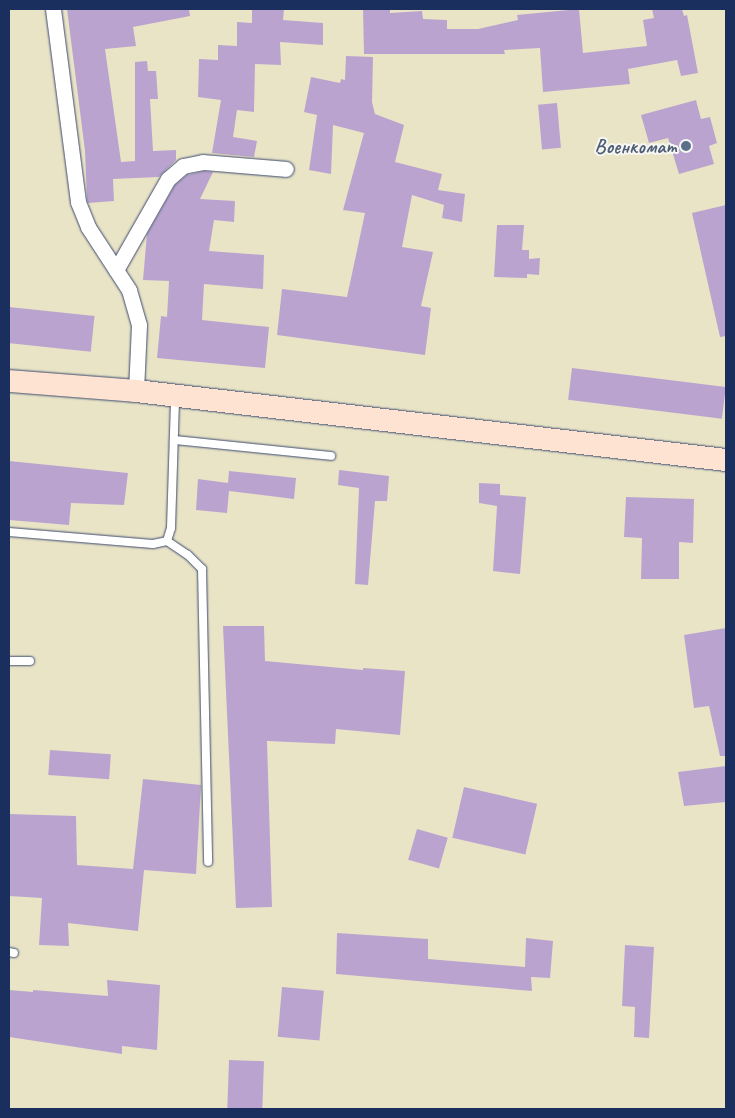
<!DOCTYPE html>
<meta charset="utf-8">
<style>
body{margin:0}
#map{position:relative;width:735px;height:1118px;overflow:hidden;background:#eae4c7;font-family:Caveat,sans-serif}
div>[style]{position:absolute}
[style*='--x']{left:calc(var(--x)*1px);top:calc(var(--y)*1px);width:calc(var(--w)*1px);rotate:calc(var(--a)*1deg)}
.building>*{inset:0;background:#baa4cf;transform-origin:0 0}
.roads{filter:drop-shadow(0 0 1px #3a4a6e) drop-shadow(0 0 1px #3a4a6e)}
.lane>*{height:8px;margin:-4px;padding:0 4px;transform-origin:4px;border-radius:4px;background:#fff}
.street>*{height:15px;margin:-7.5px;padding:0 7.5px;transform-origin:7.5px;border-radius:7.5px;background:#fff}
.secondary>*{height:22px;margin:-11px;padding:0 11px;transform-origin:11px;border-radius:11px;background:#fee3d2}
.dots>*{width:14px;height:14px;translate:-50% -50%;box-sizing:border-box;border:2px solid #f6f6f2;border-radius:50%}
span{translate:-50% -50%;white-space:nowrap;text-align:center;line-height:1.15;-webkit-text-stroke:4px #f6f6f2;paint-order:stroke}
.service-label{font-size:20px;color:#4e5e75;font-weight:700}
.right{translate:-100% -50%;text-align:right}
.frame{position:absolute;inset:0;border:10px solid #1b2f5e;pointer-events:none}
</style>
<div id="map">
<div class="building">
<i style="clip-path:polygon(67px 9px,189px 9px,190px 16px,133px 27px,136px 46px,105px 49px,121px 162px,135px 161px,135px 62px,147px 61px,148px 71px,156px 71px,158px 99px,150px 99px,153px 151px,176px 150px,176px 160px,159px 177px,113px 179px,114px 201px,88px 203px,87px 200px,85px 151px)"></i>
<i style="clip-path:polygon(252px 9px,284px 9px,283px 20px,323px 23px,323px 45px,280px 42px,281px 65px,255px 64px,254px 112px,237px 110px,233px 137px,257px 141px,254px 157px,212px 153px,221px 100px,198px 97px,199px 59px,218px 60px,218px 45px,237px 46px,237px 22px,252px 23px)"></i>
<i style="clip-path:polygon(363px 9px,390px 9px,390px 13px,422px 11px,423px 19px,447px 20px,447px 29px,478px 29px,518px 20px,517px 15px,579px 9px,583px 53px,647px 46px,643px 20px,654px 18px,652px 9px,682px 9px,684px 16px,687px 15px,698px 73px,681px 76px,677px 60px,628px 69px,630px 84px,543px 92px,540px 48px,504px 50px,505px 54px,364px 54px)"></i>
<i style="clip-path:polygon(346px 56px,373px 57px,372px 102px,375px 114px,404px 125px,395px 162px,442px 174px,438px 190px,465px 194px,462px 222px,442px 218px,444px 205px,412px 195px,402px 247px,433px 252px,421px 306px,431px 308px,425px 355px,277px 335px,282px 289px,347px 297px,365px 213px,343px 210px,364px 133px,333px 125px,331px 174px,309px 170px,317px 115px,304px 112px,311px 77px,340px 83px,341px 79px,345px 80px)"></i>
<i style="clip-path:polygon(696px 100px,701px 119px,710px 117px,717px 143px,709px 146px,714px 164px,679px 174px,668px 138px,649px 143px,641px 115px)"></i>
<i style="left:557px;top:103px;width:45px;height:19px;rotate:85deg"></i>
<i style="clip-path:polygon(204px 171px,213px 172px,200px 199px,235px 201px,234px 222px,214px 220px,209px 251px,264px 255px,263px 289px,204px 284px,202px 320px,269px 327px,265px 368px,157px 358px,161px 316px,167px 317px,169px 281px,143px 280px,147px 234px,175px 185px,187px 175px)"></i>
<i style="clip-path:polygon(726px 205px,726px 336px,720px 337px,692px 213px)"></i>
<i style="clip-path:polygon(497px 225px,524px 225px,522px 250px,529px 250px,529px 259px,540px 258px,539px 275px,527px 274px,527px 278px,494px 277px)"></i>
<i style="left:9px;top:307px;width:86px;height:36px;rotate:6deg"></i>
<i style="left:572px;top:368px;width:155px;height:32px;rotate:7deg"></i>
<i style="clip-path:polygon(9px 461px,128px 473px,124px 505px,71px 503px,69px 525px,9px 520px)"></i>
<i style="clip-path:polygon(339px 470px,389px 476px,387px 501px,375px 501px,368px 585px,355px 584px,359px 488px,338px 485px)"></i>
<i style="clip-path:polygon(229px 471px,296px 478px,294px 499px,229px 491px,227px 513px,196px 510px,198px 479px,228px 483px)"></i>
<i style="clip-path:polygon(479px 483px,500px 484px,500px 495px,526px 497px,520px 574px,493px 571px,497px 506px,479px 503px)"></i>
<i style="clip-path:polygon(626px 497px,694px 499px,693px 543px,679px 542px,679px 579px,641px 579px,642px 538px,624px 537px)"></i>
<i style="clip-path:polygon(223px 626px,264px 626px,265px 661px,363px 670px,363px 668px,405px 671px,400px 735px,336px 729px,335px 744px,267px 741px,272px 907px,236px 908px)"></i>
<i style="clip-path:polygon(726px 628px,726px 756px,720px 756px,709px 706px,694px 708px,684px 635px)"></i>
<i style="left:50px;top:750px;width:61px;height:25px;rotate:4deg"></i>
<i style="clip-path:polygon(726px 766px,726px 802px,684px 806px,678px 772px)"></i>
<i style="clip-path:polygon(143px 779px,201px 785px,196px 874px,144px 870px,138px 931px,68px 923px,69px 946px,39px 945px,42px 898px,9px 896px,9px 814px,76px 816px,77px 865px,133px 869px)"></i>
<i style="left:464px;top:787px;width:75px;height:52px;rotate:13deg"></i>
<i style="left:417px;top:829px;width:32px;height:32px;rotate:16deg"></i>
<i style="clip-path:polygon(337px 933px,428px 939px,428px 959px,525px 967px,526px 938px,553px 941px,550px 978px,531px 977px,532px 991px,336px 974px)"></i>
<i style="clip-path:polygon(625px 945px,654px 947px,649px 1038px,634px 1037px,635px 1007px,622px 1006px)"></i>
<i style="clip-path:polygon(107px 980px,160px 985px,157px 1050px,122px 1046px,122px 1054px,9px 1037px,9px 990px,33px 992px,33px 990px,108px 996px)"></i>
<i style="left:282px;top:987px;width:42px;height:50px;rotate:5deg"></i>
<i style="left:229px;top:1060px;width:35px;height:49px;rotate:2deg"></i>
</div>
<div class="roads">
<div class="lane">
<i style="--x:174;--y:440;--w:158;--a:5.8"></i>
<i style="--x:9;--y:532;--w:144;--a:4.8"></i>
<i style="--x:153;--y:544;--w:14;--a:-12"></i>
<i style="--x:167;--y:541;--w:14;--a:-73"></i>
<i style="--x:171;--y:528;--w:130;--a:-88.2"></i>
<i style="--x:167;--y:541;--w:25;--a:34"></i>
<i style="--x:188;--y:555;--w:20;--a:45"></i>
<i style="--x:202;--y:569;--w:293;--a:88.8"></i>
<i style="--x:9;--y:661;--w:21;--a:0"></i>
<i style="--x:9;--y:952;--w:5;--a:11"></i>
</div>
<div class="street">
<i style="--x:53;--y:9;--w:195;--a:82.6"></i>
<i style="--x:78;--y:202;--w:27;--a:68"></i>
<i style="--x:88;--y:227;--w:75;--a:56.9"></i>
<i style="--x:129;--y:290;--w:36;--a:74"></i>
<i style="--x:139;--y:325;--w:66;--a:92.6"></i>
<i style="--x:116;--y:270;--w:105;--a:-60.3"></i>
<i style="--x:168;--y:179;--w:20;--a:-41"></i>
<i style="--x:183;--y:166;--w:20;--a:-11"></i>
<i style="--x:203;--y:162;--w:83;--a:4.8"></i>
</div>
<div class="secondary">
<i style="--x:9;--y:381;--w:127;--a:4.5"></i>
<i style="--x:136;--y:391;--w:594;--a:6.67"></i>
</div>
</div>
<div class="dots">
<i style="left:686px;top:146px;background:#5c6f8a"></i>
</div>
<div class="service-label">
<span class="right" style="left:676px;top:146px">Военкомат</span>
</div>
<div class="frame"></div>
</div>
